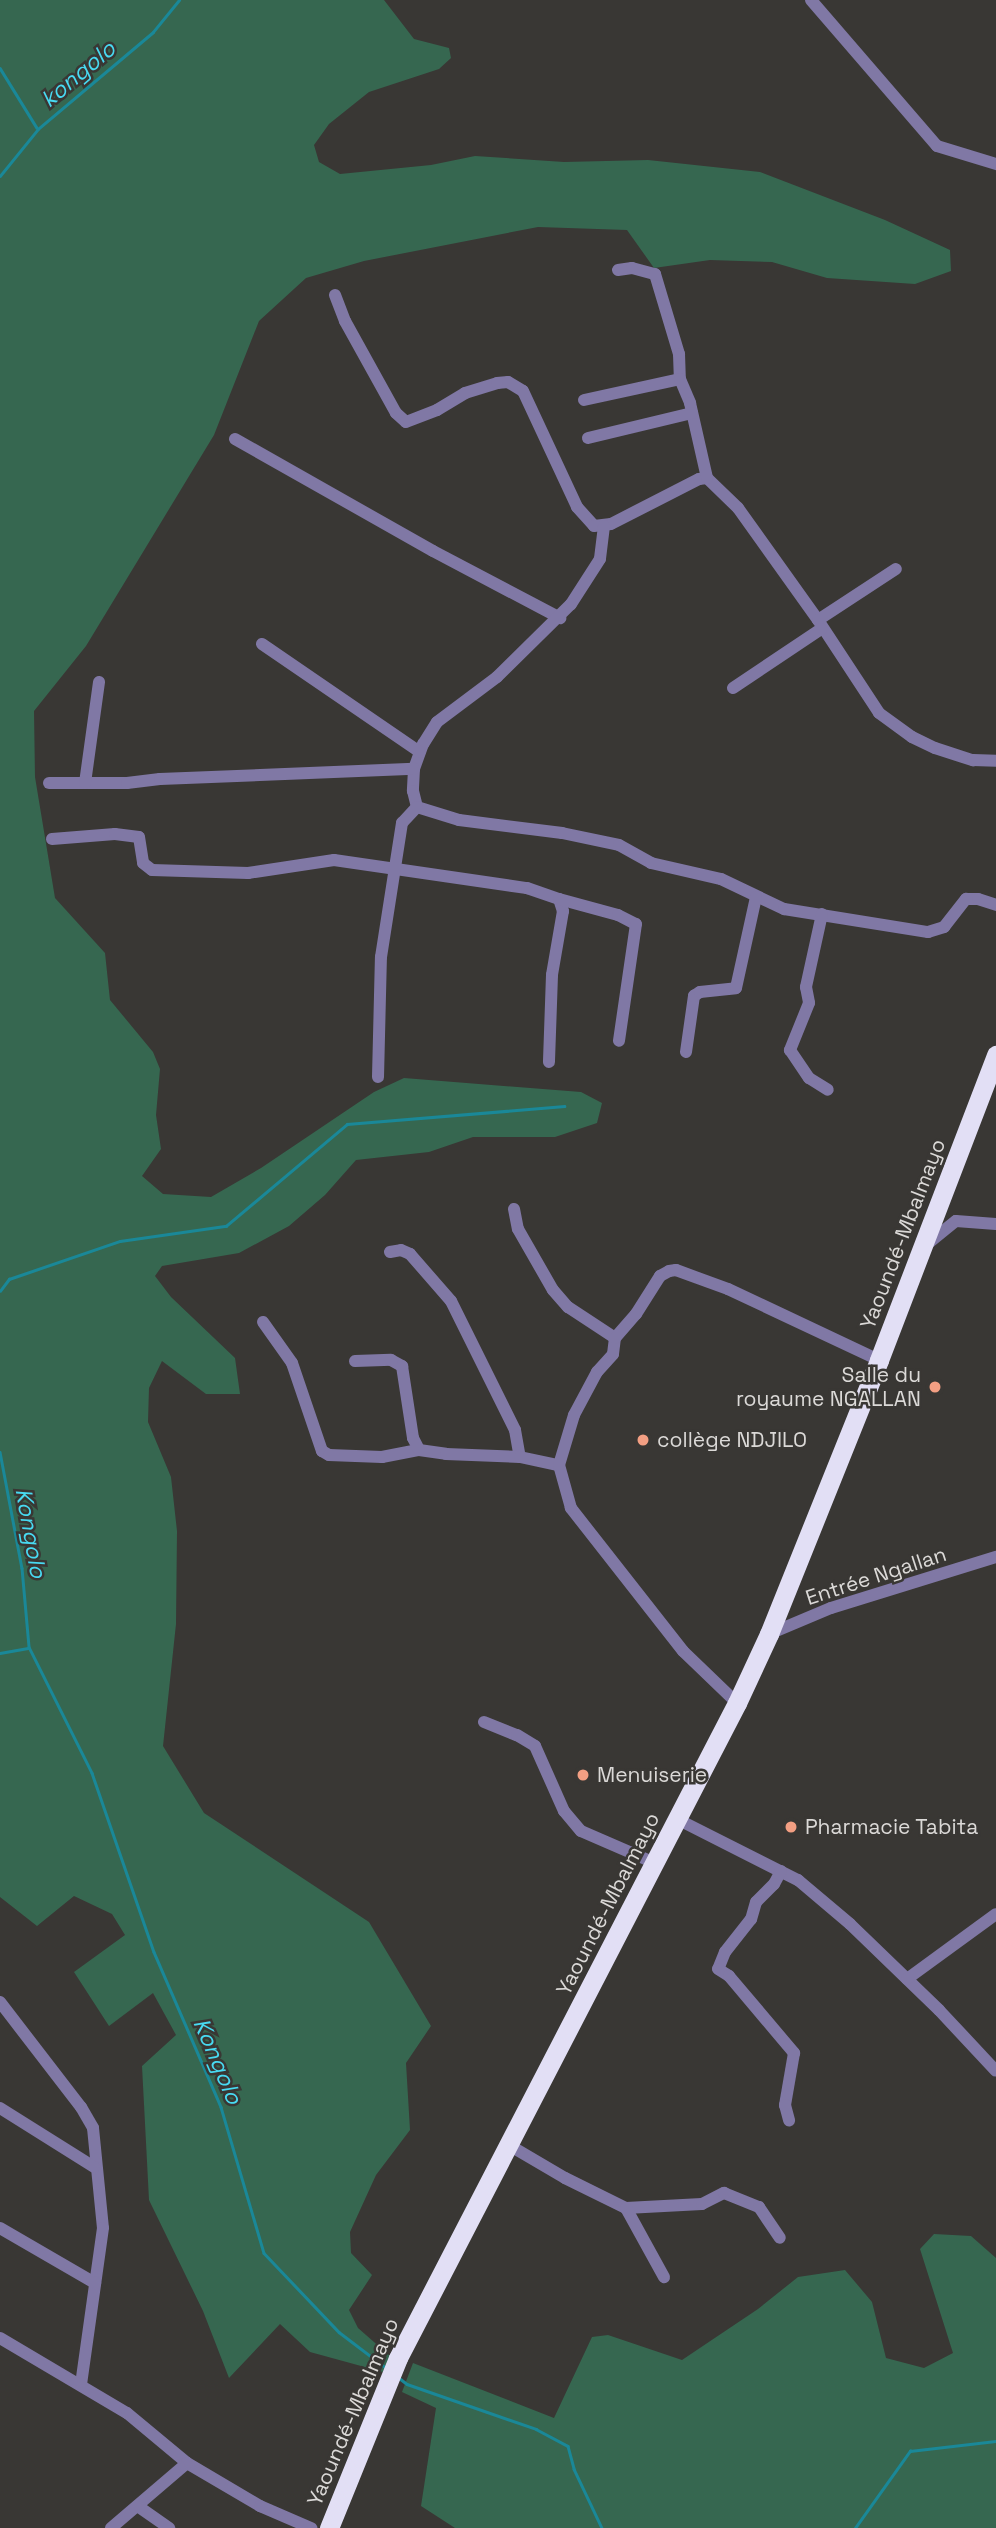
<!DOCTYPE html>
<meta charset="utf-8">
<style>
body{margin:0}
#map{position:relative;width:996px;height:2528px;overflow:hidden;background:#393734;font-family:"Space Grotesk",sans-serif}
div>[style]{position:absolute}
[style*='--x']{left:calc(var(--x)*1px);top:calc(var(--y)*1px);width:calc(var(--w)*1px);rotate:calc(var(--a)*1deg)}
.green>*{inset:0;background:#366750}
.stream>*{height:2.5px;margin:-1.25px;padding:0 1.25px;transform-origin:1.25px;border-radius:1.25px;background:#1a8898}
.minor>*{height:12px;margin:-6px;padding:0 6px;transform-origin:6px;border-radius:6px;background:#8078a5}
.highway>*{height:19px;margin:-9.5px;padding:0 9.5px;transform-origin:9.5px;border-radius:9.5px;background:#e2dff5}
.dots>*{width:19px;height:19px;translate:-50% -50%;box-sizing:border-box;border:4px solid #393734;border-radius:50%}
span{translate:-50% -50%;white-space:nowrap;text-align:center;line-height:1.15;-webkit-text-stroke:5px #393734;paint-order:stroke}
.street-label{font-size:21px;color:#dbd9d7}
.poi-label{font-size:21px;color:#dbd9d7}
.right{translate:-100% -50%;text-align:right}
.left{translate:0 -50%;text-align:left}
.water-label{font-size:23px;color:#48daf1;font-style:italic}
</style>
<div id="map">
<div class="green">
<i style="clip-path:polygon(0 0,384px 0,414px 39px,449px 48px,451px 58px,439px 69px,369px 92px,329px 124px,314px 145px,319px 162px,340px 174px,431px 165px,475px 156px,564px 162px,648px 160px,760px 172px,885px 220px,950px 250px,951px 271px,915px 284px,827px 278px,772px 262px,710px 260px,654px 268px,627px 230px,538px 227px,364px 261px,306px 278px,259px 321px,214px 435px,86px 646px,34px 711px,35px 777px,55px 898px,105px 953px,110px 1000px,153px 1052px,160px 1069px,156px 1115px,161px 1149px,142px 1176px,163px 1194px,211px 1197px,261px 1168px,374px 1092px,404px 1078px,581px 1092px,602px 1103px,597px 1123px,555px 1137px,473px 1137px,429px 1152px,356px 1160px,325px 1195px,289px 1226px,239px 1253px,162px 1266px,155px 1276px,171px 1297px,235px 1358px,240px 1394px,206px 1394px,162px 1361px,149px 1388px,148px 1422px,171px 1477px,177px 1531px,176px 1624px,163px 1746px,204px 1813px,369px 1922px,431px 2026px,406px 2063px,410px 2130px,376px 2175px,350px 2232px,351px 2253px,372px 2275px,349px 2310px,358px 2328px,390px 2356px,383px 2372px,310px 2352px,280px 2324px,229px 2378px,203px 2311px,149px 2200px,142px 2066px,176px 2035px,153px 1993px,109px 2026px,74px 1972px,125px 1935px,112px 1914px,74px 1896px,37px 1926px,0 1897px)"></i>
<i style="clip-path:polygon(934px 2234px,971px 2236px,996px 2258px,996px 2528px,455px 2528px,421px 2506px,436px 2408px,402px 2392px,413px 2363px,554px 2418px,592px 2337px,608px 2335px,682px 2360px,758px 2309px,798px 2277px,845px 2270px,872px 2302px,886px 2358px,924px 2368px,953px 2353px,920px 2249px)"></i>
</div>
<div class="stream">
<i style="--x:0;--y:68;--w:70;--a:58.3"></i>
<i style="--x:0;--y:176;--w:60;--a:-51"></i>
<i style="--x:38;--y:129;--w:150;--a:-40.1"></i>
<i style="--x:153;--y:32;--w:41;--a:-50.9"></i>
<i style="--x:0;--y:1291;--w:15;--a:-53"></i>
<i style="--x:9;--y:1279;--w:117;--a:-18.9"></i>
<i style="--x:120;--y:1241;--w:107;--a:-8.1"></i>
<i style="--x:226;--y:1226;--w:158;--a:-40.1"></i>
<i style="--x:347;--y:1124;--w:218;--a:-4.7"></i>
<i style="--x:0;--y:1452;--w:118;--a:79.3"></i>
<i style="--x:22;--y:1568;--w:79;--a:84.9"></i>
<i style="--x:29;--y:1647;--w:141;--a:63.4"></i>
<i style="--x:92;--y:1773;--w:189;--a:70.9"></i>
<i style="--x:154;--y:1952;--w:169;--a:66.6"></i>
<i style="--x:221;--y:2107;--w:152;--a:73.6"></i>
<i style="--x:264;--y:2253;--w:109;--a:46.5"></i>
<i style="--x:339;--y:2332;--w:58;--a:37.3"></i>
<i style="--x:0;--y:1653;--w:28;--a:-10"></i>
<i style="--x:398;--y:2377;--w:11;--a:38"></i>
<i style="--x:407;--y:2384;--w:137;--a:19.2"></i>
<i style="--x:536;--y:2429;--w:36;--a:28"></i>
<i style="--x:568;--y:2446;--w:24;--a:75"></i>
<i style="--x:574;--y:2469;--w:65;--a:64.6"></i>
<i style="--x:855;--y:2528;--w:95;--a:-54.5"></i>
<i style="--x:910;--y:2451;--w:87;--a:-6.6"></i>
</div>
<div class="minor">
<i style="--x:811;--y:0;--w:193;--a:49.2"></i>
<i style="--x:937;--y:146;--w:62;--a:17"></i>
<i style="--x:618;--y:270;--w:14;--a:-8"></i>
<i style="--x:632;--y:268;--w:24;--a:15"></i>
<i style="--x:655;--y:274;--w:84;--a:73.3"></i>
<i style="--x:679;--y:354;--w:25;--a:88"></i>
<i style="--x:335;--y:295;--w:28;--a:69"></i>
<i style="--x:345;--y:321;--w:105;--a:61"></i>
<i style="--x:396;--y:413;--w:13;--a:42"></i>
<i style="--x:406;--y:422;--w:33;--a:-21"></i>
<i style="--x:437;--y:410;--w:33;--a:-31"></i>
<i style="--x:465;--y:393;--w:34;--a:-17"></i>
<i style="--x:497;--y:383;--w:11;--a:-5"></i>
<i style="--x:508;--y:382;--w:17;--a:31"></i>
<i style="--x:523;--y:391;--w:128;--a:65"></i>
<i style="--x:577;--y:507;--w:25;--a:48"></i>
<i style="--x:594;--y:526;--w:17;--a:-7"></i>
<i style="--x:611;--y:524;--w:99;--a:-27.1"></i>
<i style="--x:699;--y:479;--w:8;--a:-7"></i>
<i style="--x:707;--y:478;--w:43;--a:44.1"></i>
<i style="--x:738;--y:508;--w:138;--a:54.5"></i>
<i style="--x:818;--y:620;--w:111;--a:56.7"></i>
<i style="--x:879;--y:713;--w:41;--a:36"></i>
<i style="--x:912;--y:737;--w:25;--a:26"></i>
<i style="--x:935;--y:748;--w:40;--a:18"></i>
<i style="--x:973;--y:760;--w:23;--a:2"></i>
<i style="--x:584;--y:400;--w:98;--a:-12.3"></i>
<i style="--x:680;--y:379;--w:26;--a:67"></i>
<i style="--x:690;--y:403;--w:77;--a:77.2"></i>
<i style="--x:588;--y:438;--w:107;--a:-13.5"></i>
<i style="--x:235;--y:439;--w:227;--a:29.5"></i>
<i style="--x:433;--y:551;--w:144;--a:27.8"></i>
<i style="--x:604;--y:526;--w:33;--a:97"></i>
<i style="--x:600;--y:559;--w:54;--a:122.8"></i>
<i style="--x:571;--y:604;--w:104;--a:135.4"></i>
<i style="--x:497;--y:677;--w:75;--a:143.1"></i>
<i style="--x:437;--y:722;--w:26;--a:122"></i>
<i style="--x:423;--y:744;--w:27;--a:110"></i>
<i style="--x:414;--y:769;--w:22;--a:93"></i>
<i style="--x:413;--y:791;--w:16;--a:76"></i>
<i style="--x:417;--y:807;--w:44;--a:17.2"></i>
<i style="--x:459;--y:820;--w:104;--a:7.2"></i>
<i style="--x:562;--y:833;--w:58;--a:11.9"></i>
<i style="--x:619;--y:845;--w:37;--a:29"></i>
<i style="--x:651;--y:863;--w:72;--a:12.9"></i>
<i style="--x:721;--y:879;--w:70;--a:25.5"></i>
<i style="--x:784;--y:909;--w:146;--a:9.1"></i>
<i style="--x:928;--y:932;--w:17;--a:-17"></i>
<i style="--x:944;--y:927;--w:36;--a:-52"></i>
<i style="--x:966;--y:899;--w:12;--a:0"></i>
<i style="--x:978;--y:899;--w:19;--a:18"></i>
<i style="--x:818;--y:620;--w:93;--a:-33.2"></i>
<i style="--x:262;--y:644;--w:191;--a:34.4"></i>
<i style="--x:733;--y:688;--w:106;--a:-33.8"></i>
<i style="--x:49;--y:783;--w:78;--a:0"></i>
<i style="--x:127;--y:783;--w:33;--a:-7"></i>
<i style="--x:160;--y:779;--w:254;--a:-2.3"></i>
<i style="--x:85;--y:783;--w:102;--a:-82.1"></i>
<i style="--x:52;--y:839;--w:63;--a:-4.5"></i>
<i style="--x:115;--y:834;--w:24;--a:7"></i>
<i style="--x:139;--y:837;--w:26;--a:81"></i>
<i style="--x:143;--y:863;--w:11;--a:38"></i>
<i style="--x:152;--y:870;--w:96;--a:1.8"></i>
<i style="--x:248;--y:873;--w:87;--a:-8.6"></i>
<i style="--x:334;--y:860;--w:195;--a:8.3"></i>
<i style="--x:527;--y:888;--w:34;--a:19"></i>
<i style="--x:559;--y:899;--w:13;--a:72"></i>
<i style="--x:563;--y:911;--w:65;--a:99.8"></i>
<i style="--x:552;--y:975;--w:87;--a:92"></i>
<i style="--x:559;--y:899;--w:61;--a:15.2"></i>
<i style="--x:618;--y:915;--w:20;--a:27"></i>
<i style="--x:636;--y:924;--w:118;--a:98.3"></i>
<i style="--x:822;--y:914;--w:75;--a:102.4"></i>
<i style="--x:806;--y:987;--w:16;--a:79"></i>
<i style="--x:809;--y:1003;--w:51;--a:112"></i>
<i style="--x:790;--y:1050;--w:34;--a:56"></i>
<i style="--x:809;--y:1078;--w:22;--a:32"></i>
<i style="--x:686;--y:1052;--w:57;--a:-81.9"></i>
<i style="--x:694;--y:996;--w:7;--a:-34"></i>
<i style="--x:700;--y:992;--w:36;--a:-6"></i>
<i style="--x:736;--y:988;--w:93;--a:-77.6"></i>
<i style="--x:378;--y:1077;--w:120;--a:-88.6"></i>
<i style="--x:381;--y:957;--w:136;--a:-81.1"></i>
<i style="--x:402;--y:823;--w:22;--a:-47"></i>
<i style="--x:514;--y:1209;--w:20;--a:79"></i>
<i style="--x:518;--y:1229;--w:70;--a:60.2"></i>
<i style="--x:553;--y:1290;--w:23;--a:49"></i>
<i style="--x:568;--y:1307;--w:56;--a:33.4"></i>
<i style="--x:926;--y:1245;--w:38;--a:-39"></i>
<i style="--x:956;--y:1221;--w:40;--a:4.3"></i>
<i style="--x:390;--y:1252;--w:11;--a:-10"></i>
<i style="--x:401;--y:1250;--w:10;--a:24"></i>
<i style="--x:410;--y:1254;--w:62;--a:48.9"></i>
<i style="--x:451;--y:1301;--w:144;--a:63.6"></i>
<i style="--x:515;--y:1430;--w:27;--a:80"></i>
<i style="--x:263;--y:1322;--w:50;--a:54.7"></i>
<i style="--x:292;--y:1363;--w:93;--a:71.2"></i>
<i style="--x:322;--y:1451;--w:8;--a:30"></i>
<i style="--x:329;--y:1455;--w:53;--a:2.2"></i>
<i style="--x:382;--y:1457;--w:38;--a:-11"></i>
<i style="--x:419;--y:1450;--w:27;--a:8"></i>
<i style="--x:446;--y:1454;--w:74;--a:2.3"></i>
<i style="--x:520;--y:1457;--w:40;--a:12"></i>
<i style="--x:355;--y:1361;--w:36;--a:-2"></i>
<i style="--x:391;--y:1360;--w:13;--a:29"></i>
<i style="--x:402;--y:1366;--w:73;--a:81.3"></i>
<i style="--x:413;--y:1438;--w:13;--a:63"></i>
<i style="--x:769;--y:1634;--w:67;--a:-22.8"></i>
<i style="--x:831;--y:1608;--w:173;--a:-17.2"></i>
<i style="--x:737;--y:1703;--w:75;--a:-136.1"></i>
<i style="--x:683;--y:1651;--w:182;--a:-128.1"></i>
<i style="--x:571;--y:1508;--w:45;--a:-105.6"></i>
<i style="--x:559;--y:1465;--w:52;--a:-73.3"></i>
<i style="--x:574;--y:1415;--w:49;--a:-61.9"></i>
<i style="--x:597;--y:1372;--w:24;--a:-48"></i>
<i style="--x:613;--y:1354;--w:16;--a:-83"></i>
<i style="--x:615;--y:1338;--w:32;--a:-49"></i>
<i style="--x:636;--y:1314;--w:45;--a:-57.7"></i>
<i style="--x:660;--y:1276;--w:10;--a:-29"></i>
<i style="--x:669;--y:1271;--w:7;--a:-8"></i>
<i style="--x:676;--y:1270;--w:55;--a:20.1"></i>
<i style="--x:728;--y:1289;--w:167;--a:25.2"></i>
<i style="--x:484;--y:1722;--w:35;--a:22"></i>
<i style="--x:517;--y:1735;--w:21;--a:31"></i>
<i style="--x:535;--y:1746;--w:71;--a:66"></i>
<i style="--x:564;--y:1811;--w:26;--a:50"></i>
<i style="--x:581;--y:1831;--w:81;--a:23.4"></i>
<i style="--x:677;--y:1819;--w:136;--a:26.8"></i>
<i style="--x:798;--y:1880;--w:68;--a:40.2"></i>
<i style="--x:850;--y:1924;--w:124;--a:44"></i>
<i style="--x:939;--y:2010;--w:83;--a:46.9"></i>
<i style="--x:781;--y:1871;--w:15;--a:118"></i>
<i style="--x:774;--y:1884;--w:25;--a:135"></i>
<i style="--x:756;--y:1902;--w:18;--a:106"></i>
<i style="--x:751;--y:1919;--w:42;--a:128.2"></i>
<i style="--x:725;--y:1952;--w:18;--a:112"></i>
<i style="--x:718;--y:1969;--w:13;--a:32"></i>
<i style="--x:729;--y:1976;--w:101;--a:49.8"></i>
<i style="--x:794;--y:2053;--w:53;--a:99.8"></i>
<i style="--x:785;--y:2105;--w:16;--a:75"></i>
<i style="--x:907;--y:1979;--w:110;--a:-36.1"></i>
<i style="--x:0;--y:2002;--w:133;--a:52.4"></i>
<i style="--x:81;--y:2107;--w:24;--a:60"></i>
<i style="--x:93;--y:2128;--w:100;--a:84.3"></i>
<i style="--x:103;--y:2228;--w:158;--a:98"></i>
<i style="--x:0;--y:2108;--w:111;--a:32.1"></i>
<i style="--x:507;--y:2144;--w:67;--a:30.4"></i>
<i style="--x:565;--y:2178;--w:68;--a:26.2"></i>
<i style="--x:626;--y:2208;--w:76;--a:-3"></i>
<i style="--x:702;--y:2204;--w:25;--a:-27"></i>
<i style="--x:724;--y:2193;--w:38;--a:22"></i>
<i style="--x:759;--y:2207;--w:37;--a:56"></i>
<i style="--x:626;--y:2208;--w:79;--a:61.2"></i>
<i style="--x:0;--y:2228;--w:110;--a:30.1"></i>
<i style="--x:0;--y:2338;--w:147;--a:30.6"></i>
<i style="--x:127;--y:2413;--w:78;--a:39.8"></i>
<i style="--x:187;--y:2463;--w:85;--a:30.5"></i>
<i style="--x:260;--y:2506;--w:56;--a:23.3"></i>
<i style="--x:139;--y:2507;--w:37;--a:35"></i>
<i style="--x:111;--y:2528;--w:100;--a:-40.5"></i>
</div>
<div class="highway">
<i style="--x:329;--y:2528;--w:183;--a:-67.9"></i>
<i style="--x:398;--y:2358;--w:738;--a:-62.64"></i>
<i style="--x:737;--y:1703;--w:76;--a:-65.1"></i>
<i style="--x:769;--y:1634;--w:295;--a:-68.1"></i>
<i style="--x:879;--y:1360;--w:327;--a:-69"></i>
</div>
<div class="dots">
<i style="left:935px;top:1387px;background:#f39f83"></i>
<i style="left:643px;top:1440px;background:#f39f83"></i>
<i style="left:583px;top:1775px;background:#f39f83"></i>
<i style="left:791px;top:1827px;background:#f39f83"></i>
</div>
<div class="street-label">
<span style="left:903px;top:1234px;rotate:-69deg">Yaoundé-Mbalmayo</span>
<span style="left:876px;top:1576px;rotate:-18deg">Entrée Ngallan</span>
<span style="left:608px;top:1904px;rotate:-63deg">Yaoundé-Mbalmayo</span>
<span style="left:353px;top:2412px;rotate:-67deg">Yaoundé-Mbalmayo</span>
</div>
<div class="poi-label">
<span class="right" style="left:921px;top:1387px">Salle du<br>royaume NGALLAN</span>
<span class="left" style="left:657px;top:1440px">collège NDJILO</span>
<span class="left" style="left:597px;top:1775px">Menuiserie</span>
<span class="left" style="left:805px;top:1827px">Pharmacie Tabita</span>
</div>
<div class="water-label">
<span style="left:78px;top:74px;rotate:-40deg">kongolo</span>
<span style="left:31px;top:1533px;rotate:80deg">Kongolo</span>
<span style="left:218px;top:2061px;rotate:67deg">Kongolo</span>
</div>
</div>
